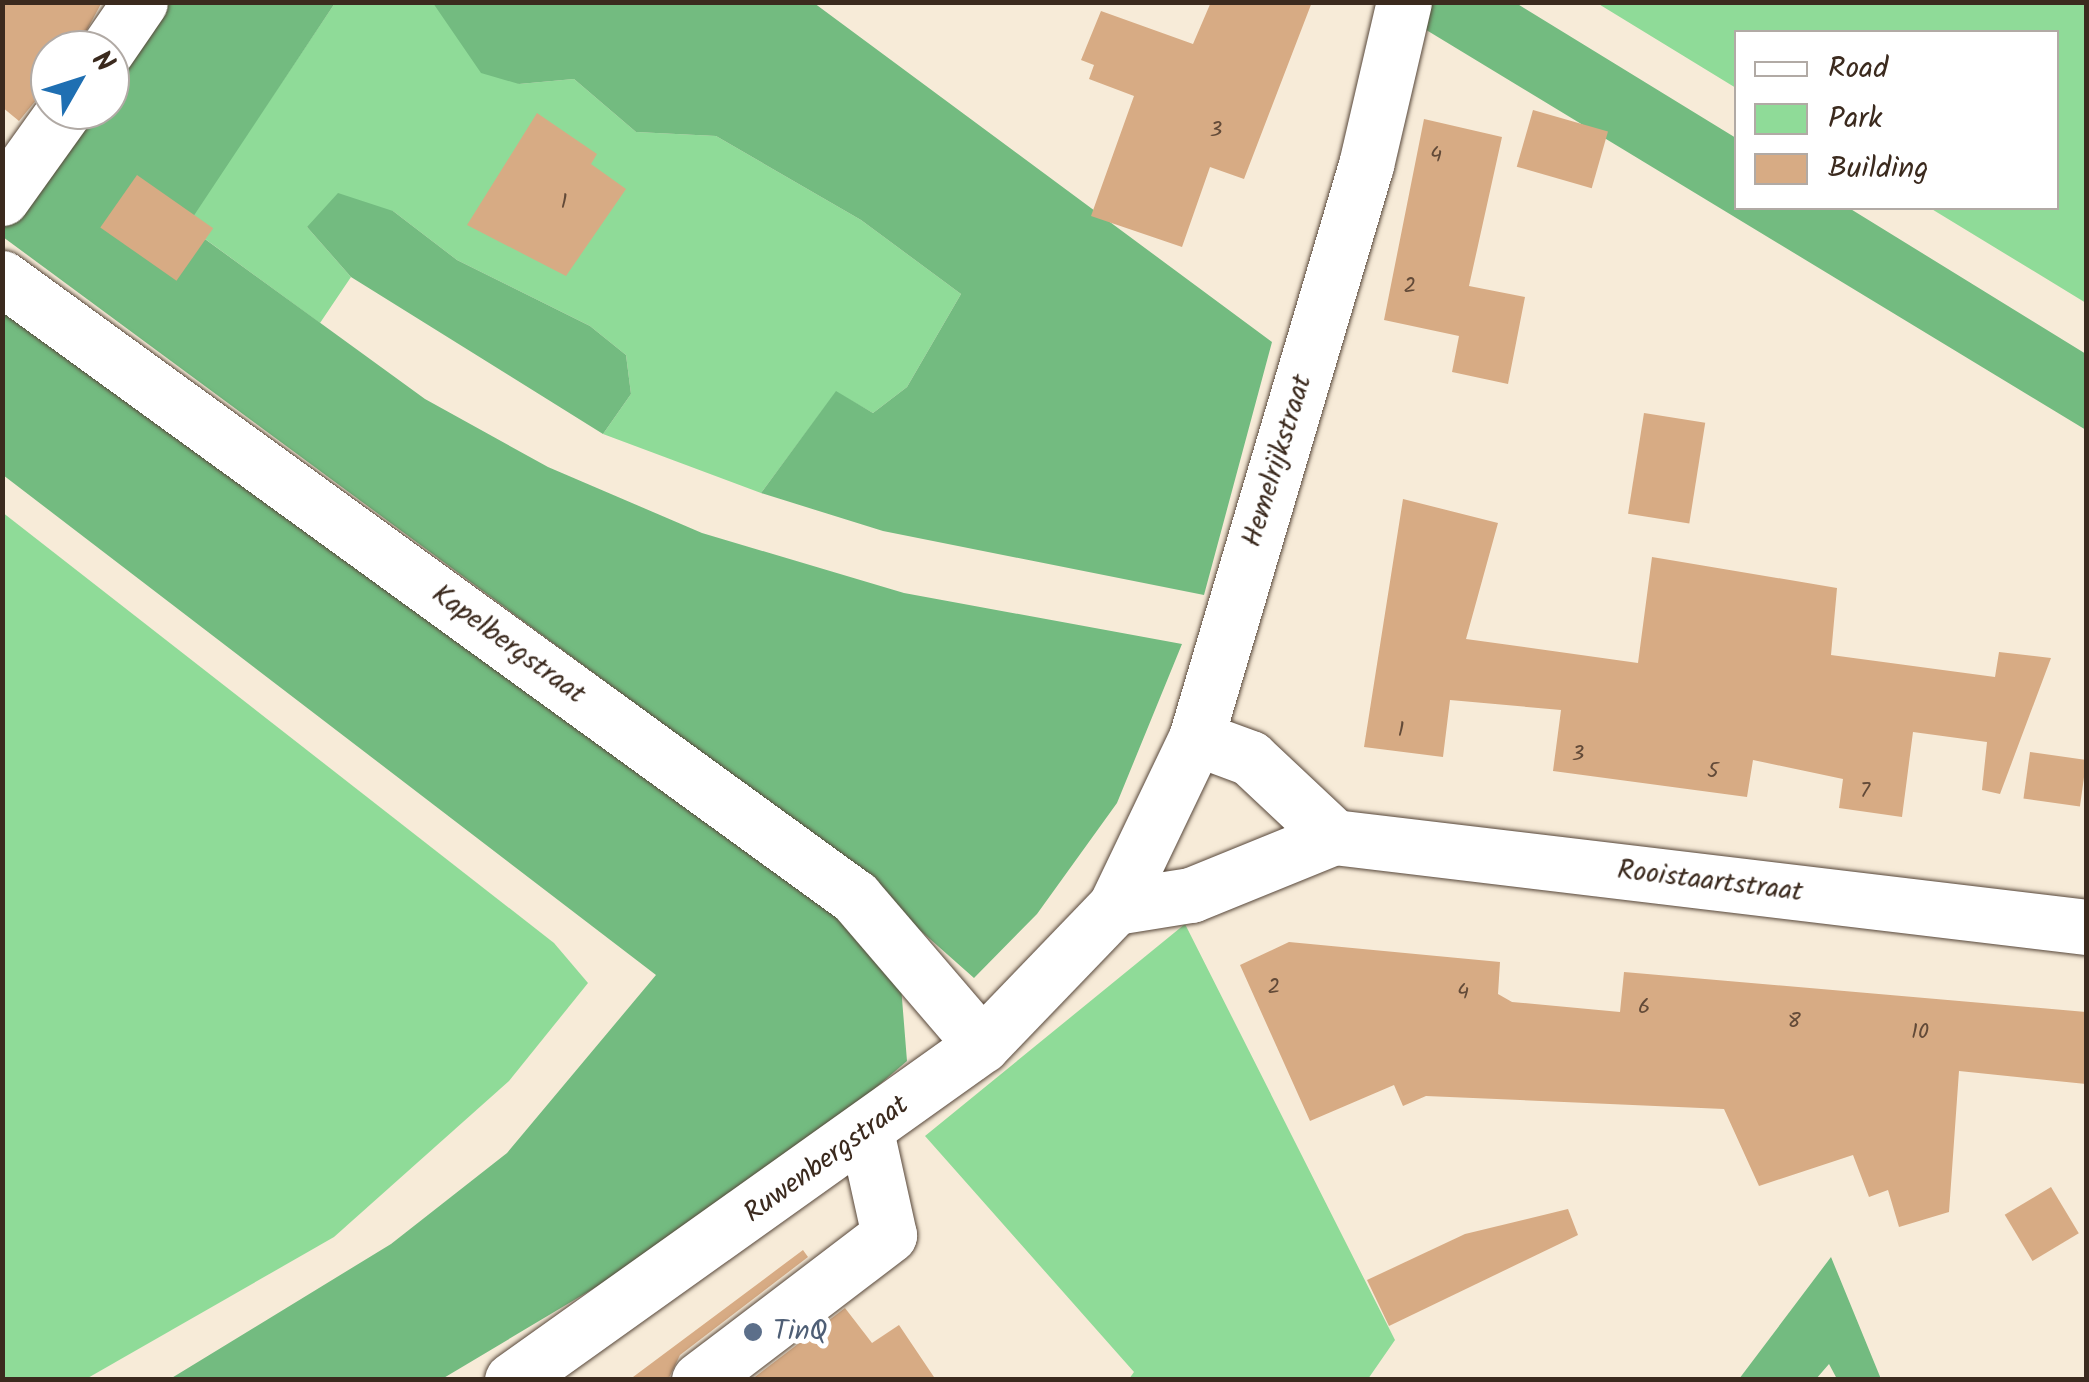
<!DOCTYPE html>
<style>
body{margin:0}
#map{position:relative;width:2089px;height:1382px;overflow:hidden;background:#f7ebd8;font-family:Kalam,sans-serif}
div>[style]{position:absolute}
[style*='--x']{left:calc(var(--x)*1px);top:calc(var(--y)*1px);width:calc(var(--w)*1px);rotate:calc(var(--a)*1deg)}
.green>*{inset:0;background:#8fdb98}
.forest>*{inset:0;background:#73bb80}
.building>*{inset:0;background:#d7ab84;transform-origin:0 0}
.roads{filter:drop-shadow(0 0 2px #57473a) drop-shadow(0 0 2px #57473a)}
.minor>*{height:55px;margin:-27.5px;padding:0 27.5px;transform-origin:27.5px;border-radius:27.5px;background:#fff}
.dots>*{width:28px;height:28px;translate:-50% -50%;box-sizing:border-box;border:5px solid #fff;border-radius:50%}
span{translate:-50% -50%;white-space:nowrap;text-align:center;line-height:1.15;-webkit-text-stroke:10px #fff;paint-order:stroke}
.number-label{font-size:22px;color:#624a38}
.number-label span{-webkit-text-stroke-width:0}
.street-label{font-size:28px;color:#3b2a1e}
.service-label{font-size:28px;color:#4e5e75}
.left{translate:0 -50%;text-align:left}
.frame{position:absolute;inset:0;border:5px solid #3b2a1e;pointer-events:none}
.legend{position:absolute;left:1734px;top:30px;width:325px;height:180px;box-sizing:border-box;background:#fff;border:2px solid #b1aaa5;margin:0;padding:12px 18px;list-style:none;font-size:30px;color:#3b2a1e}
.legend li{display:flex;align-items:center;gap:20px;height:50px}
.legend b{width:50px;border:2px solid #b1aaa5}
.north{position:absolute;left:30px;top:30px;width:100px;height:100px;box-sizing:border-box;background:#fff;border:2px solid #b1aaa5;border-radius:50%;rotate:51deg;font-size:28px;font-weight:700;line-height:40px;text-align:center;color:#3b2a1e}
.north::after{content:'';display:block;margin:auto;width:35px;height:45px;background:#1f6fb2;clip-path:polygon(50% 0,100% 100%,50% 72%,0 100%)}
</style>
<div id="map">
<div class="green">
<i style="clip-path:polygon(335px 3px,433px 3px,519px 84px,574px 79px,636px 132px,716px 136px,861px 220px,961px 294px,907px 387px,873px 413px,836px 392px,761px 493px,603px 434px,631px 394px,626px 355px,590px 326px,457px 260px,393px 211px,307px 227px,351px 277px,320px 323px,186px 225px)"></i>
<i style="clip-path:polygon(1597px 3px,2086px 3px,2086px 303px,1930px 208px,2056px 208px,2056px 32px,1736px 32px,1736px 88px)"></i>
<i style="clip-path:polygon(2px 512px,554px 943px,588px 983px,509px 1081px,334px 1237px,86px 1379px,3px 1379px)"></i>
<i style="clip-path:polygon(1185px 924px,1395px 1340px,1368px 1379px,1129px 1379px,1134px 1372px,925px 1136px)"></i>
</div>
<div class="forest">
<i style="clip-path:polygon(153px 3px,335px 3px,187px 226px,425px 399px,548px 467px,702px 533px,904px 593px,1182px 644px,1117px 803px,1037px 914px,974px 978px,808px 831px,3px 237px,3px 213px,76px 110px,110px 110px,110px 63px)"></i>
<i style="clip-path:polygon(433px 3px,814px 3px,1272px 342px,1204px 595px,883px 531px,761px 493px,836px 391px,873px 413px,907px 387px,961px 294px,861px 220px,716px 136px,636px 132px,574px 79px,519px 84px,481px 73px)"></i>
<i style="clip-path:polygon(1429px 3px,1516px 3px,1736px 138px,1736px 208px,1849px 208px,2086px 354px,2086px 430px,1423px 28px)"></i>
<i style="clip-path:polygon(338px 193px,393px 211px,457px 260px,590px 326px,626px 355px,631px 394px,603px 434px,351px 277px,307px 227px)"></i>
<i style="clip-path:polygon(2px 296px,854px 924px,901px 986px,907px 1061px,810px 1144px,638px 1262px,442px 1379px,170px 1379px,391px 1244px,507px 1153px,656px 975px,3px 475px)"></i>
<i style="clip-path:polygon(1831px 1257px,1881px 1379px,1837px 1379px,1829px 1364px,1816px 1379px,1739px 1379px)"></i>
</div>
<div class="building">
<i style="clip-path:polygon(2px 2px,102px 2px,76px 50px,50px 50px,50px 83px,19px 121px,2px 107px)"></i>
<i style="clip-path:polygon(1211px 2px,1312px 2px,1244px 179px,1210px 167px,1182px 247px,1091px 216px,1134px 96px,1089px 79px,1094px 65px,1081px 60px,1101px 11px,1193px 44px)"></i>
<i style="left:1533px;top:110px;width:78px;height:59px;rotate:16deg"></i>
<i style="clip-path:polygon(537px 113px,597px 154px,591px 164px,626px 189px,566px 276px,467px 225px)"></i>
<i style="clip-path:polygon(1424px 119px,1502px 137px,1469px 286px,1525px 297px,1508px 384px,1452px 372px,1459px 336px,1384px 320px)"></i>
<i style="left:137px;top:175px;width:93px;height:64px;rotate:35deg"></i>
<i style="left:1644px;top:413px;width:62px;height:102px;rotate:9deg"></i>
<i style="clip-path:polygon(1403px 499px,1498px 523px,1466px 639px,1638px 663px,1652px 557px,1837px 588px,1831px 655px,1995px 677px,1999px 652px,2051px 658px,2000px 794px,1982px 790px,1987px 742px,1913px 732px,1902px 817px,1839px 808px,1843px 779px,1753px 760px,1747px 797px,1553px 771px,1561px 710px,1450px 700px,1443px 757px,1364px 747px)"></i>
<i style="left:2030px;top:752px;width:57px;height:47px;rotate:8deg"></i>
<i style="clip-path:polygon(1289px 942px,1500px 962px,1498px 994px,1512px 1002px,1620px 1012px,1624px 972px,2086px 1012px,2086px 1084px,1959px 1071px,1949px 1212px,1899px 1227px,1888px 1190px,1869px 1197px,1853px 1155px,1759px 1186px,1724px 1109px,1426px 1096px,1403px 1106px,1394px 1085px,1310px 1121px,1240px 965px)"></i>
<i style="left:2051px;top:1187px;width:54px;height:54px;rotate:59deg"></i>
<i style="clip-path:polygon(1568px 1209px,1578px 1235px,1389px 1326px,1367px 1280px,1465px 1234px)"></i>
<i style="clip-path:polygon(803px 1250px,808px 1257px,680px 1355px,668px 1380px,629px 1380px)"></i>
<i style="clip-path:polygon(845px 1308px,872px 1343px,899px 1325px,936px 1380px,751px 1380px)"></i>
</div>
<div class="roads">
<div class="minor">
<i style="--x:107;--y:50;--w:58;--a:-55.5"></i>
<i style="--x:2;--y:198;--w:108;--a:-54.4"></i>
<i style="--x:2;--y:278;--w:1054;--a:35.97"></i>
<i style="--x:855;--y:897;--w:195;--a:49.4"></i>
<i style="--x:1196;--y:738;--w:58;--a:20.3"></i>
<i style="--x:1250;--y:758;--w:115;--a:43.2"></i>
<i style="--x:1115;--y:907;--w:77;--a:-9"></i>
<i style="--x:1191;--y:895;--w:154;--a:-22.1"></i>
<i style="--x:1334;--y:837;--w:757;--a:6.82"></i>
<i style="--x:512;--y:1380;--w:577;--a:-35.48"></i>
<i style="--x:982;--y:1045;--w:192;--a:-46.1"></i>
<i style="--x:1115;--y:907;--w:187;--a:-64.4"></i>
<i style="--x:1196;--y:738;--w:598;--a:-73.48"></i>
<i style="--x:1366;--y:165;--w:167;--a:-76.9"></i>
<i style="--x:699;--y:1380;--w:239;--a:-37.3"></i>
<i style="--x:889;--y:1235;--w:107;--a:-102.5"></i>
</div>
</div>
<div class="dots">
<i style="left:753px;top:1332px;background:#5c6f8a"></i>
</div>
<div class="number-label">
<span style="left:1216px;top:131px">3</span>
<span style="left:1436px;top:156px">4</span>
<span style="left:564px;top:203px">1</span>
<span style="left:1410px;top:287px">2</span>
<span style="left:1401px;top:731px">1</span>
<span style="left:1578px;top:755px">3</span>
<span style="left:1713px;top:772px">5</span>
<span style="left:1865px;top:792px">7</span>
<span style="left:1274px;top:988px">2</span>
<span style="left:1463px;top:993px">4</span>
<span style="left:1644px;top:1008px">6</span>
<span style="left:1794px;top:1022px">8</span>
<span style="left:1920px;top:1033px">10</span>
</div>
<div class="street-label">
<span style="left:1278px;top:461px;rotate:-73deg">Hemelrijkstraat</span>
<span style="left:508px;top:645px;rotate:36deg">Kapelbergstraat</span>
<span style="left:1710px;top:882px;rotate:7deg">Rooistaartstraat</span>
<span style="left:827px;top:1160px;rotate:-36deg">Ruwenbergstraat</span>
</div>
<div class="service-label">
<span class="left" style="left:773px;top:1332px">TinQ</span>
</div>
<div class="frame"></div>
<ul class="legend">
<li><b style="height:12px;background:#fff"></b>Road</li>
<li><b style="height:28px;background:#8fdb98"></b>Park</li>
<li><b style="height:28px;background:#d7ab84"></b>Building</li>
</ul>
<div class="north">N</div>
</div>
